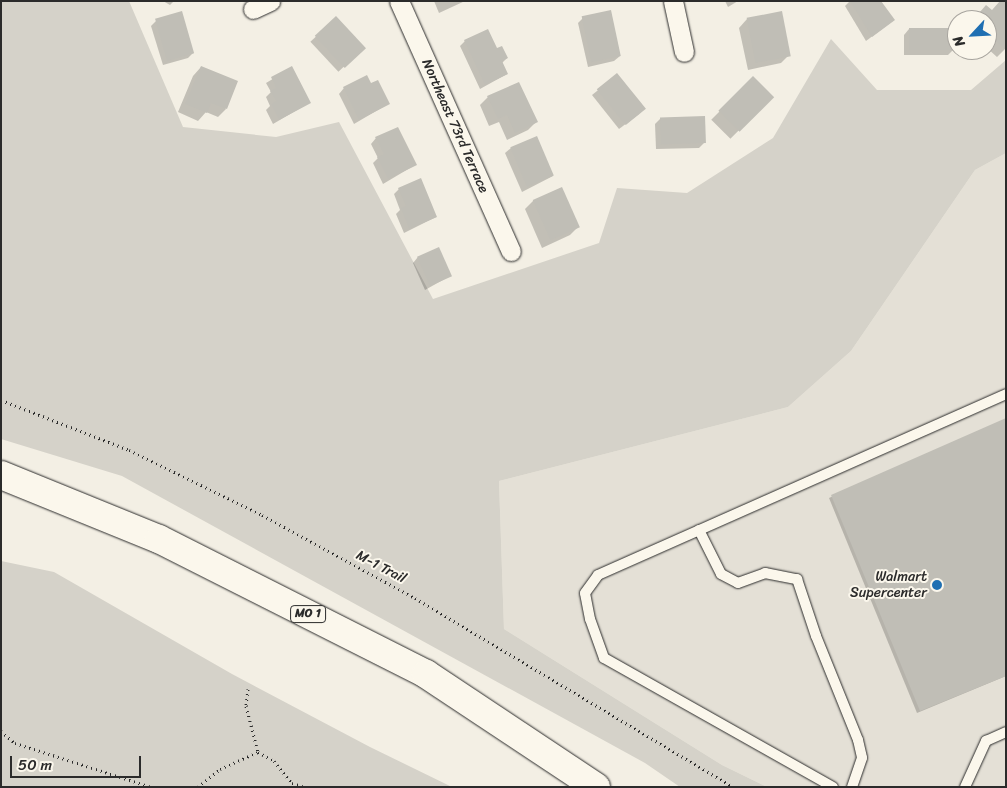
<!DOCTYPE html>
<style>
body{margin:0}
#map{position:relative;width:1007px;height:788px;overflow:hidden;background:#f3efe4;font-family:Sriracha,sans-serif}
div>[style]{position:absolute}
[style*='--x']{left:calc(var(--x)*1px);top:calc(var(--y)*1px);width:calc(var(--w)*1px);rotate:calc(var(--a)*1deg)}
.built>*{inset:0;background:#e4e0d6}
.green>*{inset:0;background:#d5d2c9}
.shadow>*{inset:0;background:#0003;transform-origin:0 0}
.building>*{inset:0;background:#c0beb6;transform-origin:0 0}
.path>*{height:3px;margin-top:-1.5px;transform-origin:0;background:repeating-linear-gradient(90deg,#2b2b2b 0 1px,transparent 0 5px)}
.roads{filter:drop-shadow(0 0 1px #2b2b2b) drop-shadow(0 0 1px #2b2b2b)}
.lane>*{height:10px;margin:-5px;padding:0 5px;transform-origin:5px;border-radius:5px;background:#fbf7ec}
.street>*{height:19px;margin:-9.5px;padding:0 9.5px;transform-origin:9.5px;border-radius:9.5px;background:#fbf7ec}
.primary>*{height:28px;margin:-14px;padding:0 14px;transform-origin:14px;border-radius:14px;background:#fbf7ec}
.dots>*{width:14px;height:14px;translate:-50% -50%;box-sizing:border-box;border:2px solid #fbf7ec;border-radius:50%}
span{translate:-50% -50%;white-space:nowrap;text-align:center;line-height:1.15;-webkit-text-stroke:4px #fbf7ec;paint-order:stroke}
.shield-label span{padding:1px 4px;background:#fbf7ec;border:1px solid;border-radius:4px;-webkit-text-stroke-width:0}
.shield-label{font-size:12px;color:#2b2b2b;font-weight:700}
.street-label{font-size:14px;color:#2b2b2b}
.poi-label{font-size:14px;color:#2b2b2b}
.right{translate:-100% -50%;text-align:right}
.frame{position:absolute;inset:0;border:2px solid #2b2b2b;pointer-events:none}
.north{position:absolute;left:947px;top:10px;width:50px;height:50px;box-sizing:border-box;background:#fbf7ec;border:1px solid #a8a59f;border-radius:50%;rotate:245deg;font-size:14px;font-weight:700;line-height:20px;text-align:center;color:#2b2b2b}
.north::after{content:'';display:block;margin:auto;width:18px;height:22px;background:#1f6fb2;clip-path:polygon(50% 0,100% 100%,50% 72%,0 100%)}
.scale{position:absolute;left:10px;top:756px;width:131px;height:22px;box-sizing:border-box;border:2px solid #2b2b2b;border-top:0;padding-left:6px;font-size:15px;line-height:18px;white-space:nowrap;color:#2b2b2b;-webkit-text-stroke:4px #fbf7ec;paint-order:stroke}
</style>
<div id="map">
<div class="built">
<i style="clip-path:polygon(1006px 153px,1006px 787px,767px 787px,722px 765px,504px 629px,499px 481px,788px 407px,851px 351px,975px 170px)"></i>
</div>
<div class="green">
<i style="clip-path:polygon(1px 1px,129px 1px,183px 127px,276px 137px,339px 122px,433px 299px,599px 243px,617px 188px,687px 193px,773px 138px,831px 39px,877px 90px,971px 90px,1006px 60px,1006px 153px,975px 170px,851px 351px,788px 407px,499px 481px,504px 629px,722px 765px,767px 787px,680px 787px,645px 763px,122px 476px,1px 439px)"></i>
<i style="clip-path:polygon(1px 561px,54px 572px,232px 674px,370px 747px,452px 787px,1px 787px)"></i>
</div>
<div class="shadow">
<i style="clip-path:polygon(163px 1px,174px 1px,170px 5px)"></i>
<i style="clip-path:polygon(434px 1px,465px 1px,439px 13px)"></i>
<i style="clip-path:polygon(725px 1px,738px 1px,728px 7px)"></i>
<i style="clip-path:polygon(850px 1px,880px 1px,894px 20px,866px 41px,845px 6px)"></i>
<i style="clip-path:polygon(992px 12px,1006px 48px,997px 57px,987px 48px,987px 20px,973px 20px)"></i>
<i style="left:336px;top:18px;width:41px;height:35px;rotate:47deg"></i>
<i style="clip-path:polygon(583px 18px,620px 56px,614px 61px,588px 67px,578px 23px)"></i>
<i style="clip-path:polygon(747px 19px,789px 55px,781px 63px,748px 70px,739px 28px)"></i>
<i style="clip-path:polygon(156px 21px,193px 53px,188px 58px,163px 65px,151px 26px)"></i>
<i style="clip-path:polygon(909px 29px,953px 50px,948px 55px,904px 55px,904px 35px)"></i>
<i style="clip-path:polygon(465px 41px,497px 50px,507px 58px,502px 63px,507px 74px,480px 89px,460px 46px)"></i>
<i style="clip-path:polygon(201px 67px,226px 109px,218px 117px,206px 112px,198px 121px,178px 112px,193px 76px)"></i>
<i style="clip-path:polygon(291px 68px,309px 103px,273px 124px,266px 110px,270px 106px,266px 97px,271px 92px,266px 83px)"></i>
<i style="clip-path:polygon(617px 75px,639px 114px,619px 129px,592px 95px)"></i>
<i style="left:753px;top:78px;width:27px;height:59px;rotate:45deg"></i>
<i style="clip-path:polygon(344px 88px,388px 104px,354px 124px,339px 94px)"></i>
<i style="clip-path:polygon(488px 97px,536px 122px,528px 130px,507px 140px,499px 122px,489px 126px,480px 105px)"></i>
<i style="clip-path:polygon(661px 118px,705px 142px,699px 148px,656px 149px,655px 124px)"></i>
<i style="clip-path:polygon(376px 138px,415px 165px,383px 184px,373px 163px,378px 158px,371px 144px)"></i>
<i style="clip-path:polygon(511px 148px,553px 176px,522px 192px,505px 153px)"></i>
<i style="clip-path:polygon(561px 188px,578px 227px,570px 235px,542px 248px,525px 209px,533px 201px)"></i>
<i style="clip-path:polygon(399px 189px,436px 217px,404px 233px,396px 214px,400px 210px,394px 194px)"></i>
<i style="clip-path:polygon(418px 257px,450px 276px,425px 290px,413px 263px)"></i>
<i style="clip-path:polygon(1006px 420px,1006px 676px,917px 713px,829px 498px)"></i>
</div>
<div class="building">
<i style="clip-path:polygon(850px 1px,881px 1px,895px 20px,872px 37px)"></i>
<i style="clip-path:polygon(1000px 1px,1006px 1px,1006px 50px,987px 33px,987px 20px,973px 20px,986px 5px,992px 10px)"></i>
<i style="left:611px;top:10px;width:47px;height:30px;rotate:78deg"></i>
<i style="left:182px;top:11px;width:44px;height:28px;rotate:74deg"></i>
<i style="left:782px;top:11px;width:46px;height:36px;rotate:79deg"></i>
<i style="left:336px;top:16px;width:44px;height:29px;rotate:47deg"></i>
<i style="left:909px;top:28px;width:46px;height:22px"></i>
<i style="clip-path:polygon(488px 29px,497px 48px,502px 46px,508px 58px,502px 61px,508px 74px,485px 85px,464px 40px)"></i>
<i style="clip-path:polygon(201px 66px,238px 81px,227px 109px,211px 103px,207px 113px,185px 104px)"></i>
<i style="clip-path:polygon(292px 66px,311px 103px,279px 120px,271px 104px,276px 101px,270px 91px,276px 88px,271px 77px)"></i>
<i style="left:617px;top:73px;width:46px;height:26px;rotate:51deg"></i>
<i style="clip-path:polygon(367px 75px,371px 83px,378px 80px,390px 104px,359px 120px,343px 87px)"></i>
<i style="left:753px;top:76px;width:30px;height:49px;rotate:45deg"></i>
<i style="clip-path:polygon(519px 82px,538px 122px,515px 133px,507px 115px,498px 119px,487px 96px)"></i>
<i style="left:705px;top:116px;width:27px;height:45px;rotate:88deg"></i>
<i style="clip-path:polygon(398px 127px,417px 165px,388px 179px,377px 157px,384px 154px,375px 137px)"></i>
<i style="left:537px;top:136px;width:43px;height:29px;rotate:67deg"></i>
<i style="clip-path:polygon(421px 178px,437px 217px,409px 229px,401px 208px,406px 206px,398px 188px)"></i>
<i style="left:562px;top:187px;width:44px;height:32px;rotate:66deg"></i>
<i style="left:439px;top:247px;width:32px;height:24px;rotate:66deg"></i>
<i style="clip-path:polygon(1006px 418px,1006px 676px,920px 711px,831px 495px)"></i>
</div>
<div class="path">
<i style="--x:1;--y:400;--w:137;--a:21.3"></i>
<i style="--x:129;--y:450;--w:148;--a:26"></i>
<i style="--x:262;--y:515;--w:174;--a:28.5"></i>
<i style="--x:415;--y:598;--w:370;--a:30.7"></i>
<i style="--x:248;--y:689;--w:17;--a:97"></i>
<i style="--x:246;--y:706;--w:48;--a:75.4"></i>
<i style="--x:1;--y:731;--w:18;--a:41"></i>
<i style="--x:15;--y:743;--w:143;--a:17.9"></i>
<i style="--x:198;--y:787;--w:28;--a:-39"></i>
<i style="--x:220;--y:769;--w:42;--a:-24.1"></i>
<i style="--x:258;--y:752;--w:18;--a:29"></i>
<i style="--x:274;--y:761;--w:28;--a:51"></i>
<i style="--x:292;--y:783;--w:13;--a:18"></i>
</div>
<div class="roads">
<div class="lane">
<i style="--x:699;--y:530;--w:49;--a:63.4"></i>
<i style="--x:721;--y:574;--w:19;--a:28"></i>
<i style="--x:738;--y:583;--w:29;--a:-20"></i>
<i style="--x:765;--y:573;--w:33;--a:11"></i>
<i style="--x:797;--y:579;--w:60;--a:71.6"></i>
<i style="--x:816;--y:636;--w:112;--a:68"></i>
<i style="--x:858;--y:740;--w:18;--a:77"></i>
<i style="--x:862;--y:758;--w:31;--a:109"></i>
<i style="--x:833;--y:787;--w:263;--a:-150.6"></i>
<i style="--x:604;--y:658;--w:41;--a:-109.7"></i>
<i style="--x:590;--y:619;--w:26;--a:-101"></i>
<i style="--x:585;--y:593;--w:22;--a:-54"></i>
<i style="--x:598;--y:575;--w:446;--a:-23.9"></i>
<i style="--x:965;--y:787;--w:51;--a:-65.5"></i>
<i style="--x:986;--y:741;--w:22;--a:-24"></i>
</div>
<div class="street">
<i style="--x:399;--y:1;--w:274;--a:65.9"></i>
<i style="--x:673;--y:1;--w:52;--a:77.8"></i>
<i style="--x:253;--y:9;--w:19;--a:-25"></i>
</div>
<div class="primary">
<i style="--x:1;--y:475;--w:170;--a:22.1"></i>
<i style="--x:159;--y:539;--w:299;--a:26.8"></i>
<i style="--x:426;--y:674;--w:204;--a:33.6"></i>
</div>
</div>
<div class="dots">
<i style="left:937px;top:585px;background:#1f6fb2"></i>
</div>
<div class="shield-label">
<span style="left:308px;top:614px">MO 1</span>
</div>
<div class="street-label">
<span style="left:455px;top:126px;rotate:66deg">Northeast 73rd Terrace</span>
<span style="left:381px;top:567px;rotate:28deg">M-1 Trail</span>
</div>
<div class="poi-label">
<span class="right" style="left:927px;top:585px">Walmart<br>Supercenter</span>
</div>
<div class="frame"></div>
<div class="north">N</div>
<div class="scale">50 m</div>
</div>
